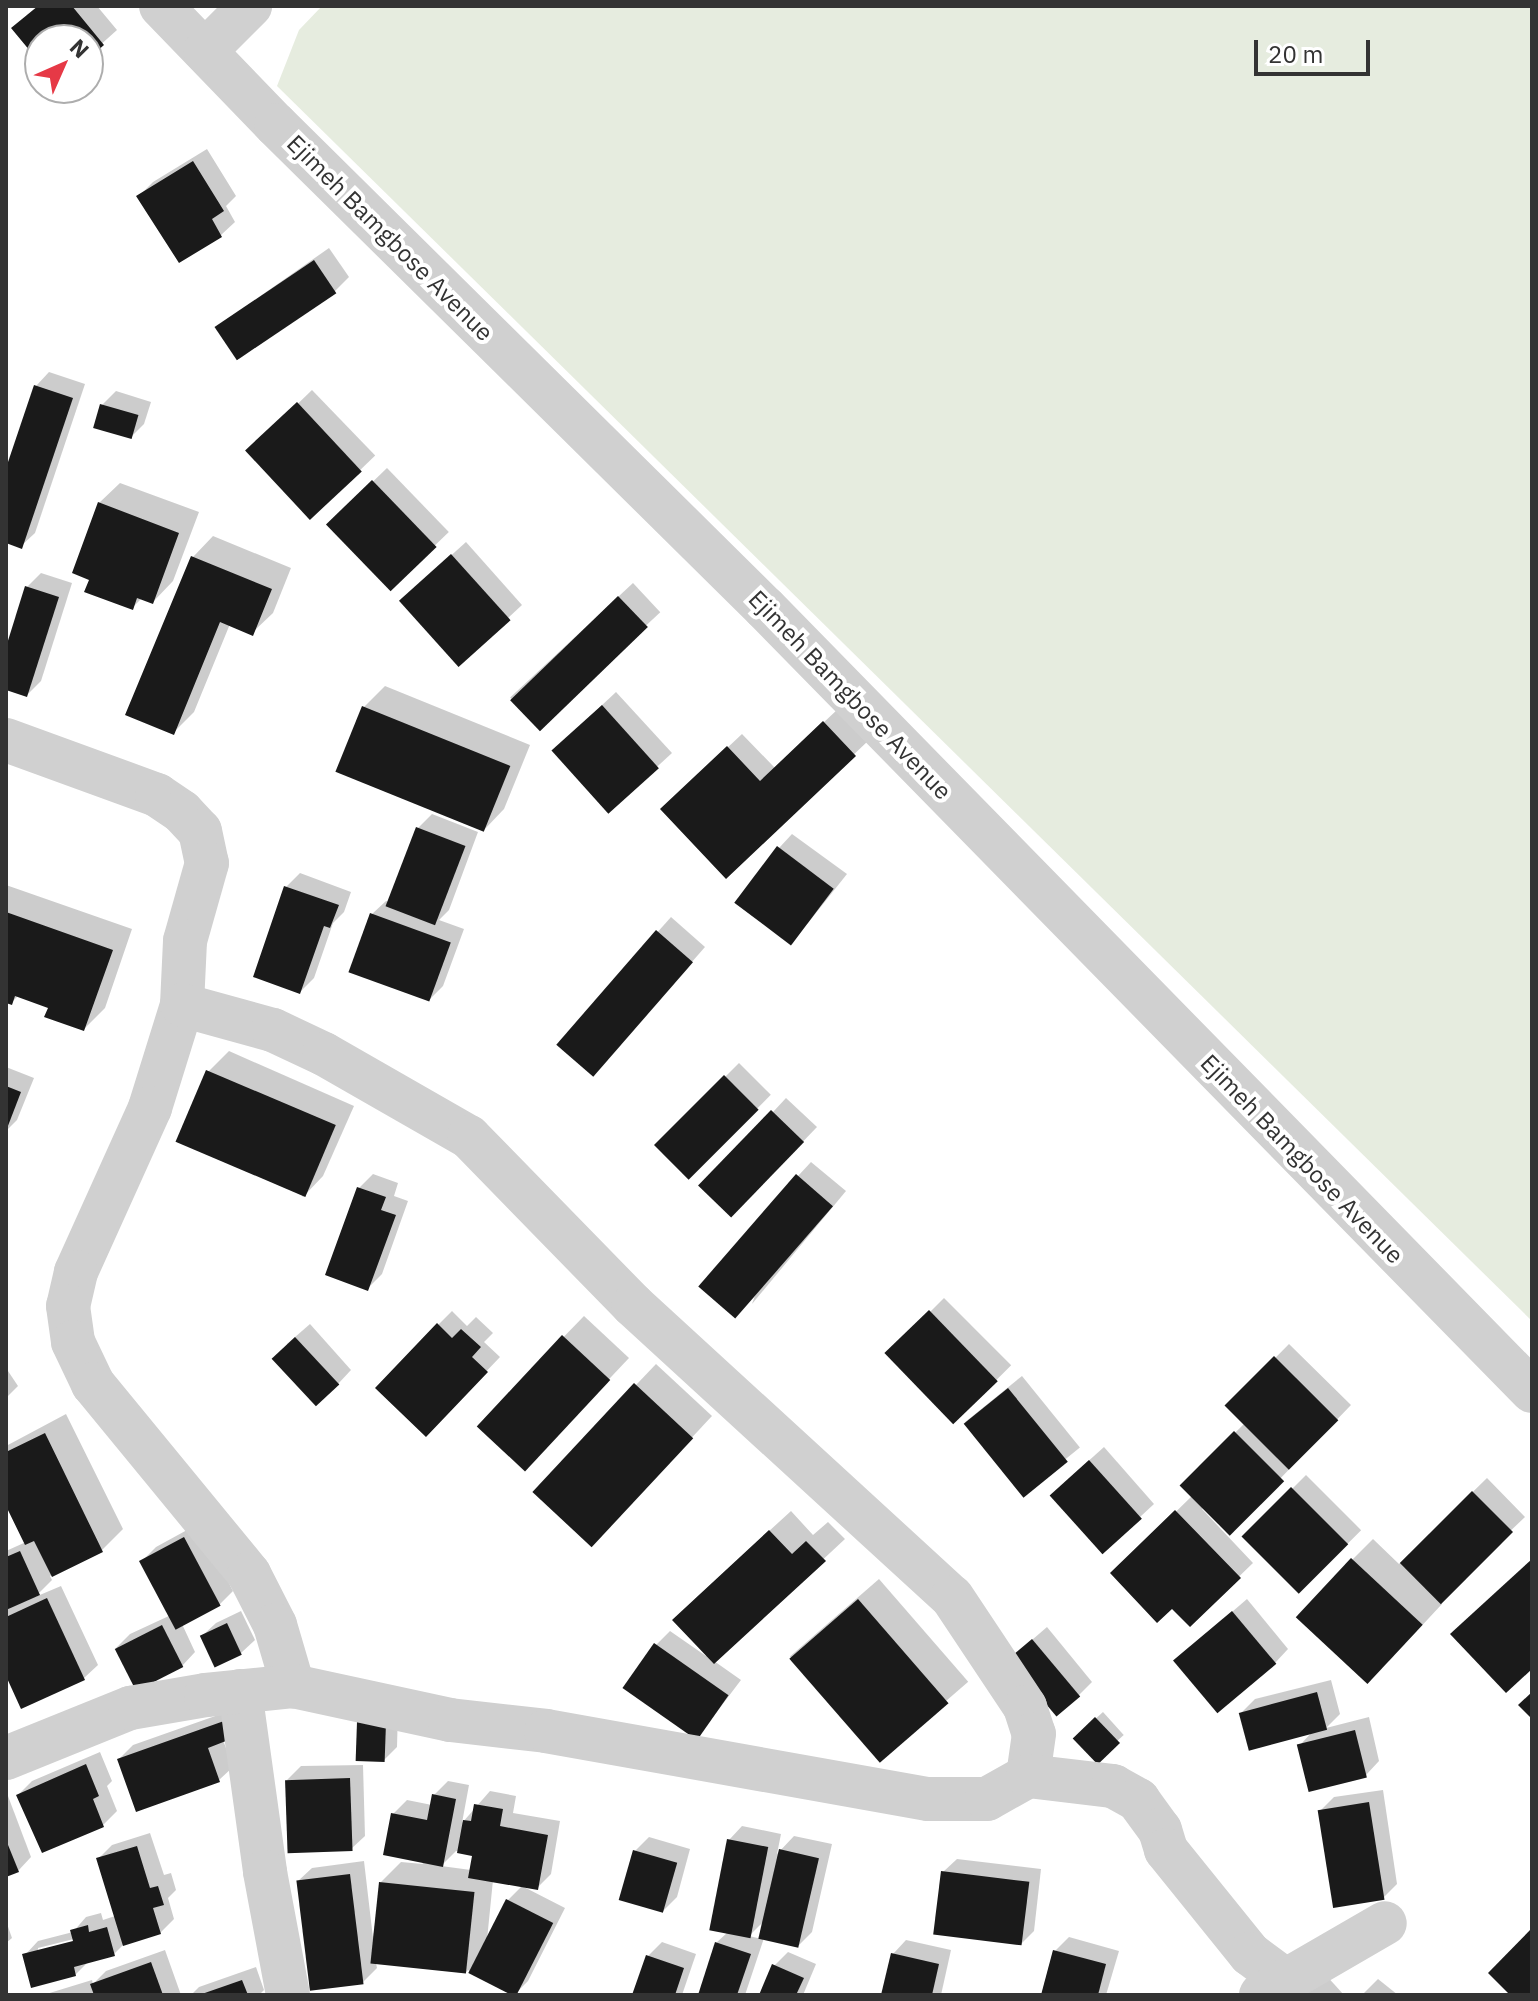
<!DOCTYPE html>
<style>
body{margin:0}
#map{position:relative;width:1538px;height:2001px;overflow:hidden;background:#fff;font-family:"IBM Plex Sans",sans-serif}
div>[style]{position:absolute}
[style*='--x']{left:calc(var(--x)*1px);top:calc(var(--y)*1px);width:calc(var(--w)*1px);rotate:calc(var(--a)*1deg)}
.green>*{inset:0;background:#e6ecdf}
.shadow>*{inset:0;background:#0003;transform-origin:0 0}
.building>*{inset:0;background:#1a1a1a;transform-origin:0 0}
.minor>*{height:44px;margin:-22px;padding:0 22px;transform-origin:22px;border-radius:22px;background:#d0d0d0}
span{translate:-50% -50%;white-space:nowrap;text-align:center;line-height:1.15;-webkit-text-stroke:8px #fff;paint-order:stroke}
.street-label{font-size:24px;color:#333}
.frame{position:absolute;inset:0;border:8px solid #333;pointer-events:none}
.north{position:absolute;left:24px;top:24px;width:80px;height:80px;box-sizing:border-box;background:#fff;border:2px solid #adadad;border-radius:50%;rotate:45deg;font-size:22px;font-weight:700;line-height:32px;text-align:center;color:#333}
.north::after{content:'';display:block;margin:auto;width:28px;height:36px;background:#e63946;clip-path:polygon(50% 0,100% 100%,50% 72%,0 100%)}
.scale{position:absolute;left:1254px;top:40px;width:116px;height:36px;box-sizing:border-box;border:4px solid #333;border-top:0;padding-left:10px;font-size:24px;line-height:28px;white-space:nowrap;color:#333;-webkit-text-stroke:6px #fff;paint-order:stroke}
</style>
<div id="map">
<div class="green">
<i style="clip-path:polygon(322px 6px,1532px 6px,1532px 1321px,277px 86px,299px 30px)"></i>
</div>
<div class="shadow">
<i style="clip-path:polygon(38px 6px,97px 6px,117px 30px,88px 56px,88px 40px,40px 40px,40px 60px,27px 15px)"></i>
<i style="clip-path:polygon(207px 149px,236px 196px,226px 206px,235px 222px,221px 235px,179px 261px,139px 196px,153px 182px)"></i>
<i style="clip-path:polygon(329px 248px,349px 277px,335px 291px,239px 359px,218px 330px,232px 316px)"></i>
<i style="clip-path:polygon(49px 372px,85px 384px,35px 533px,21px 546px,6px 541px,6px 474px,36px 386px)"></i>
<i style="left:312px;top:390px;width:91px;height:89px;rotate:46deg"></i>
<i style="clip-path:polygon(116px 391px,151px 402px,144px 424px,130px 438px,102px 405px)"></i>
<i style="left:387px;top:468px;width:89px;height:81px;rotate:46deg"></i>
<i style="clip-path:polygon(120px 483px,199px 512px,173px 581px,153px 602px,142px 598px,132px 608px,99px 503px)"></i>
<i style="clip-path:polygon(213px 536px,291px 568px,273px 613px,252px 633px,230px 624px,194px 712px,173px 733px,128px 714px,193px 557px)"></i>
<i style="clip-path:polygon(466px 542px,522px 605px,508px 618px,415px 588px)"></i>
<i style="clip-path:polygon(41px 573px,72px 583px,41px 681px,27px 695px,6px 688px,6px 654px,27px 587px)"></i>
<i style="left:633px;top:583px;width:40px;height:168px;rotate:47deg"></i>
<i style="clip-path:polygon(385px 686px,530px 745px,504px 809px,484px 830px,364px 707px)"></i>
<i style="clip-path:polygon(616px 692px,672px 753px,609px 811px,568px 737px)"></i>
<i style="clip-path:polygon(838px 709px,868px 741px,726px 876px,677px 795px,742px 734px,775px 768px)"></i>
<i style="clip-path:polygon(432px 814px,478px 832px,449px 910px,439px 920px,464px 929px,443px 986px,429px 1000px,372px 914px,386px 901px,390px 902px,418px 828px)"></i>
<i style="clip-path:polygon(792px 834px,847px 874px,792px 943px,779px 848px)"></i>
<i style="clip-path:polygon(300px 873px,351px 892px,344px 912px,333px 923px,314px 978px,300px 992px,286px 887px)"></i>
<i style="clip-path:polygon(6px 885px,132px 929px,105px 1008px,84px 1029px,51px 1006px,19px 995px,11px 1003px,6px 1001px)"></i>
<i style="clip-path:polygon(671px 917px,705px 947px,606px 1060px,558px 1044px)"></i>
<i style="clip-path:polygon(229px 1051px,354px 1106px,323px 1176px,303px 1197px,208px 1072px)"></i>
<i style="left:739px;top:1063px;width:45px;height:116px;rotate:45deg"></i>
<i style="clip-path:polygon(6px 1067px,34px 1078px,17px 1120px,6px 1131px)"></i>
<i style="clip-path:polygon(786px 1098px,817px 1127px,745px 1202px,773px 1112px)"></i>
<i style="clip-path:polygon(811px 1162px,846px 1191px,752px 1304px,798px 1176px)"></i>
<i style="clip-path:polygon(373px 1174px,398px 1183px,394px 1196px,408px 1201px,382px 1274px,368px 1288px,359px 1188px)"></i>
<i style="left:944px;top:1298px;width:95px;height:80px;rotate:45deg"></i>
<i style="clip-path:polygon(452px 1311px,467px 1326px,476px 1317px,493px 1333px,484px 1342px,500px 1357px,440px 1420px,438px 1325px)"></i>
<i style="clip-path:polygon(584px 1316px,629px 1358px,544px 1448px,478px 1425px)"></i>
<i style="clip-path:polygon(310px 1324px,351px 1370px,338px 1384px,287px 1344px)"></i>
<i style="clip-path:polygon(1289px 1344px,1351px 1405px,1229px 1532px,1204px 1507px,1202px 1509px,1253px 1563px,1190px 1624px,1172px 1606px,1112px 1574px,1193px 1495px,1182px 1485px,1245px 1423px,1228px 1406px)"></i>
<i style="clip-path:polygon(656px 1364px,712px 1416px,612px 1523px,636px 1385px)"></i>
<i style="clip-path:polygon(6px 1368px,18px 1386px,6px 1398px)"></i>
<i style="left:1022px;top:1376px;width:92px;height:73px;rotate:51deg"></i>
<i style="clip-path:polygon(66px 1414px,123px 1529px,102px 1550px,50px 1576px,52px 1580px,35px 1597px,61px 1586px,98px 1665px,84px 1678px,6px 1671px,6px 1551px,26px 1542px,6px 1496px,6px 1446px)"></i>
<i style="clip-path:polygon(1104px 1447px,1154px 1504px,1140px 1517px,1065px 1482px)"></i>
<i style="left:1306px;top:1475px;width:78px;height:87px;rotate:45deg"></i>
<i style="clip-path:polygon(1487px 1478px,1525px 1517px,1438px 1600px,1442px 1604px,1389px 1661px,1352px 1560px,1373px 1539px,1399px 1564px)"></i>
<i style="clip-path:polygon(791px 1511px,813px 1535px,828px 1522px,845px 1539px,714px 1661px,741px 1680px,697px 1738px,656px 1645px,670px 1631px,706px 1656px,695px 1599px)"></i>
<i style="clip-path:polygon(198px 1524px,233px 1591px,219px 1605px,182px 1624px,195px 1652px,182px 1666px,116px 1648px,130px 1634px,171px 1615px,142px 1561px,156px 1547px)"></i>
<i style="left:879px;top:1579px;width:136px;height:118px;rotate:49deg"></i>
<i style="clip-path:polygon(1247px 1599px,1288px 1649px,1275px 1663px,1175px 1661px)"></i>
<i style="clip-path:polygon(241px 1611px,255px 1640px,241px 1653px,216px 1666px,202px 1636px,216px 1623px)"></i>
<i style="clip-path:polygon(1047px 1627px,1092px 1682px,1078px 1696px,1010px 1659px)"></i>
<i style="clip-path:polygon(1331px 1680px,1340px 1714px,1326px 1728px,1369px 1717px,1379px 1761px,1366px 1775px,1300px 1745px,1313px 1731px,1241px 1713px,1255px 1699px)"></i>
<i style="clip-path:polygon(238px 1708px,223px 1740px,233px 1767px,219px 1780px,119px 1759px,133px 1745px)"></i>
<i style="clip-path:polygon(398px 1710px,397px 1747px,383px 1761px,357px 1759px)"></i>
<i style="left:1103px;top:1712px;width:31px;height:38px;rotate:48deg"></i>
<i style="clip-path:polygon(100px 1752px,112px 1781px,107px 1786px,117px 1811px,103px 1825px,18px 1795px,32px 1781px)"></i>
<i style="clip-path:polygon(363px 1765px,365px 1836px,351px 1849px,287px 1780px,301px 1766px)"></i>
<i style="clip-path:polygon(evenodd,448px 1781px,469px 1785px,462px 1823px,490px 1791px,516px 1796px,513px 1813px,560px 1821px,551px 1874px,537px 1888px,493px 1880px,487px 1940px,508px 1900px,522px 1886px,565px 1908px,528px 1981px,515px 1994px,468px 1970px,465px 1973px,376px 1963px,377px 1968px,363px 1982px,298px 1881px,312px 1868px,364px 1861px,373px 1938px,381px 1882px,401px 1862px,423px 1864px,393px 1814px,407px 1800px,432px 1805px,434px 1795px,448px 1781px,456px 1851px,474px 1854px,471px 1870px,441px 1866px,456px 1851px)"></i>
<i style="clip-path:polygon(1383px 1790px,1397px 1884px,1383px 1898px,1320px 1811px,1334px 1797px)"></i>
<i style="clip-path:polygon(8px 1796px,31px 1857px,18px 1871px,6px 1875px)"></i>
<i style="clip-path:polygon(evenodd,742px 1826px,781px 1834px,777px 1854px,794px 1836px,832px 1844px,812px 1932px,799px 1945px,764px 1938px,745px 1995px,700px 1995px,716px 1943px,728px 1932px,729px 1840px,742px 1826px,766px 1919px,762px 1939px,749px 1936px,766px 1919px)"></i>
<i style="clip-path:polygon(evenodd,150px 1833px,164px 1875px,171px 1873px,176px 1890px,168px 1898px,174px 1919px,160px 1933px,125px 1943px,114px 1954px,89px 1961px,75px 1975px,25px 1955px,38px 1941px,73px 1932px,86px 1917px,101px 1913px,103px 1920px,115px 1916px,98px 1859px,112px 1845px,150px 1833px,82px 1937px,83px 1941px,38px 1952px,38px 1948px,82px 1937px)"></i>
<i style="clip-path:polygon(649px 1837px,690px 1849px,677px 1897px,663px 1911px,635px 1851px)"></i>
<i style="clip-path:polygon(957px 1859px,1041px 1869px,1034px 1931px,1020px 1945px,943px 1872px)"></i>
<i style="clip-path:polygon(6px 1921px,12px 1938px,6px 1943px)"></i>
<i style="clip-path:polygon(1069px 1937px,1119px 1951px,1106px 1995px,1043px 1995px,1055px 1951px)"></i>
<i style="clip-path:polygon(906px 1940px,951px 1950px,941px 1995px,883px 1995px,893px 1954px)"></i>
<i style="clip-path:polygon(662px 1942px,696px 1954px,682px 1995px,634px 1995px,648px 1956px)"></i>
<i style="clip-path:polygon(165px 1950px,181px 1995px,43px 1995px,92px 1980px,93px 1984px,106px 1971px)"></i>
<i style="clip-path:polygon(788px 1952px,816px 1964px,803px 1995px,761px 1995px,774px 1966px)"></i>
<i style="clip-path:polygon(256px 1967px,264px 1990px,259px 1995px,191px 1995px,199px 1987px)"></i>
<i style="clip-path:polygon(1324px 1973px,1344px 1995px,1300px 1995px)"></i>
<i style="clip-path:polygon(1378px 1979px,1398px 1995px,1362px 1995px)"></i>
</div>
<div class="building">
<i style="clip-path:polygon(38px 6px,72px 6px,104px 45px,88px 59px,88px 40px,40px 40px,40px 63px,11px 28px)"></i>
<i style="clip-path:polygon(193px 161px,224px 211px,212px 219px,222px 237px,179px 263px,136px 196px)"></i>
<i style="left:314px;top:260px;width:40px;height:120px;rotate:56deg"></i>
<i style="clip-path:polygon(34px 385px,73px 398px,22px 549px,6px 543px,6px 468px)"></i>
<i style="left:297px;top:402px;width:95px;height:71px;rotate:47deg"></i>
<i style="left:100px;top:404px;width:40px;height:25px;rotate:16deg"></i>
<i style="left:372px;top:480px;width:93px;height:64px;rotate:46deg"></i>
<i style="clip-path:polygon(98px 502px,179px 533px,153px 604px,137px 598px,133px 610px,84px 592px,89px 580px,72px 573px)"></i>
<i style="left:451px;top:554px;width:89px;height:70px;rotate:48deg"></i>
<i style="clip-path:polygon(191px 556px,272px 589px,253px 636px,220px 622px,174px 735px,125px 715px)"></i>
<i style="clip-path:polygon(25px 586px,59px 597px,27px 697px,6px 690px,6px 647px)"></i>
<i style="left:618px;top:596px;width:43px;height:150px;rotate:46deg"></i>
<i style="left:602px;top:705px;width:85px;height:68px;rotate:48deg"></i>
<i style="left:362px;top:706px;width:160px;height:71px;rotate:22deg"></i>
<i style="clip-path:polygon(823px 721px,856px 756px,726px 879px,660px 809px,727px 746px,760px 781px)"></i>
<i style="left:416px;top:827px;width:53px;height:85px;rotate:21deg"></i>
<i style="left:777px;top:846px;width:71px;height:71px;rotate:37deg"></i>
<i style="clip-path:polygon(284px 886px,339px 905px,330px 928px,324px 926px,300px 994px,253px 977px)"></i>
<i style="clip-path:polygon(6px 912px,113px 950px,84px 1031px,44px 1017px,48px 1008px,15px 996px,12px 1005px,6px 1003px)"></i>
<i style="left:370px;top:913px;width:86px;height:63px;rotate:20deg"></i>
<i style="left:656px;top:930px;width:49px;height:152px;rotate:41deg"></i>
<i style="left:206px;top:1070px;width:141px;height:78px;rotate:23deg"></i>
<i style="left:724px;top:1075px;width:49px;height:99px;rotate:45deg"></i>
<i style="clip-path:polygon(6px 1086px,21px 1092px,6px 1131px)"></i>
<i style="left:771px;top:1110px;width:46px;height:105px;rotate:44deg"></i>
<i style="left:796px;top:1174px;width:49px;height:149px;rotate:41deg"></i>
<i style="clip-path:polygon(357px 1187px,386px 1197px,381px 1210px,396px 1215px,368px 1291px,325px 1275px)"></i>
<i style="left:929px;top:1310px;width:99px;height:62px;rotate:46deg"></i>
<i style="clip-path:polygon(437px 1323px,452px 1338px,461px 1329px,481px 1347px,472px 1357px,488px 1372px,426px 1437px,375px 1388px)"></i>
<i style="left:562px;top:1335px;width:66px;height:125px;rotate:43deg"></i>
<i style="left:295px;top:1337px;width:65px;height:32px;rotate:47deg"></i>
<i style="left:1274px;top:1356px;width:91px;height:70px;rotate:45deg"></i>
<i style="left:634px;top:1383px;width:81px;height:149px;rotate:43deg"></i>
<i style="left:1008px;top:1388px;width:95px;height:57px;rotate:51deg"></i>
<i style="left:1234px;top:1431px;width:71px;height:77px;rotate:45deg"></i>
<i style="clip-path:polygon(45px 1433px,103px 1552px,52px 1577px,34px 1541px,25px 1545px,6px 1506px,6px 1452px)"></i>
<i style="left:1089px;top:1460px;width:79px;height:53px;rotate:48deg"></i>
<i style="left:1291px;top:1487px;width:81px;height:70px;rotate:45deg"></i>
<i style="left:1472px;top:1491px;width:58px;height:102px;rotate:45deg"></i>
<i style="clip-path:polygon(1175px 1510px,1241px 1578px,1190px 1627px,1172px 1609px,1157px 1623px,1110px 1573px)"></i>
<i style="clip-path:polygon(769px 1530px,792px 1554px,806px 1541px,826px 1561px,714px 1664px,672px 1620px)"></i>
<i style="left:184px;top:1537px;width:78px;height:51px;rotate:62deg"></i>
<i style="clip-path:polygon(20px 1551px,40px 1595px,6px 1610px,6px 1557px)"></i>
<i style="left:1351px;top:1558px;width:98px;height:81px;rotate:43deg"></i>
<i style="clip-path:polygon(1532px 1559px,1532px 1669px,1506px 1693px,1450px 1634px)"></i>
<i style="clip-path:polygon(47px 1598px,85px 1680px,21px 1709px,6px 1676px,6px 1617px)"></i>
<i style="left:858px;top:1599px;width:138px;height:91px;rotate:49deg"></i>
<i style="left:1232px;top:1611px;width:69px;height:77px;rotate:50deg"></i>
<i style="left:227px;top:1623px;width:35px;height:30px;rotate:65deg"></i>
<i style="left:162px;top:1625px;width:47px;height:53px;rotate:63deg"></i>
<i style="left:1032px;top:1639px;width:75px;height:31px;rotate:50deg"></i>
<i style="left:654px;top:1643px;width:91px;height:55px;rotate:35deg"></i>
<i style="left:1317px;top:1692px;width:39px;height:81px;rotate:75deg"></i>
<i style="clip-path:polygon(1532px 1692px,1532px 1719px,1518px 1705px)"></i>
<i style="left:1095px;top:1717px;width:36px;height:31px;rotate:46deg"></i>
<i style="clip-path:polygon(224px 1721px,231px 1739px,208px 1748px,220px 1782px,136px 1812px,117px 1759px)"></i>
<i style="left:357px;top:1722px;width:29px;height:39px;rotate:2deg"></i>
<i style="left:1355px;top:1730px;width:49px;height:60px;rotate:76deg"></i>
<i style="clip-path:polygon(86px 1764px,99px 1796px,93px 1799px,104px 1827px,42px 1853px,16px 1795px)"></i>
<i style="left:350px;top:1778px;width:73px;height:65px;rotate:88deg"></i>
<i style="clip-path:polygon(432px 1794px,456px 1799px,443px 1867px,383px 1855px,391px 1813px,427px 1820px)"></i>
<i style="left:1369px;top:1802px;width:99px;height:52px;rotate:81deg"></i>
<i style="clip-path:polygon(474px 1804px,503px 1809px,500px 1826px,548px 1835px,538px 1890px,468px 1878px,472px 1856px,457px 1853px,463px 1820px,471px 1821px)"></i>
<i style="left:727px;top:1839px;width:42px;height:93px;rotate:11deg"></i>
<i style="clip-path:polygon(6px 1840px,19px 1872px,6px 1877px)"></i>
<i style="clip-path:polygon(137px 1846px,150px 1888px,158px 1886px,164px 1905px,153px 1908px,161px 1934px,123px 1946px,96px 1858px)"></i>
<i style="left:779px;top:1849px;width:41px;height:92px;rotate:13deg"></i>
<i style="left:633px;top:1850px;width:46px;height:52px;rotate:16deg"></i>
<i style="left:941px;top:1871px;width:89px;height:64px;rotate:7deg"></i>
<i style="left:350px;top:1874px;width:111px;height:54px;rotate:83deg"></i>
<i style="left:379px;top:1882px;width:96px;height:82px;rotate:6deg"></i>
<i style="left:506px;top:1899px;width:53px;height:83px;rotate:27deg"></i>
<i style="clip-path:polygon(88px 1925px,89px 1932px,107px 1927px,115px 1956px,74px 1967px,76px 1976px,31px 1988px,22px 1954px,73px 1941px,70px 1930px)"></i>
<i style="clip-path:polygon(1532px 1928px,1532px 1995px,1510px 1995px,1488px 1973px)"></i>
<i style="clip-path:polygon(715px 1942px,751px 1954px,737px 1995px,698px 1995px)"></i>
<i style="clip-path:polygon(1053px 1950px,1106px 1964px,1098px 1995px,1041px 1995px)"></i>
<i style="clip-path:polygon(891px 1953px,939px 1964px,932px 1995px,881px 1995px)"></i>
<i style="clip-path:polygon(646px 1955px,684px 1968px,675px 1995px,632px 1995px)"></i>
<i style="clip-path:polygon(151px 1962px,163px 1995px,94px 1995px,90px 1984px)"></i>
<i style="clip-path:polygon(772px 1964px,804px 1978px,796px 1995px,759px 1995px)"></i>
<i style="clip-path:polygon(242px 1980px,248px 1995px,199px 1995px)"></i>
</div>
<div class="minor">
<i style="--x:161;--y:6;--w:165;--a:46"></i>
<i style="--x:276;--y:125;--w:687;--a:44.65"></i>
<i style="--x:765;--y:608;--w:1096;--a:45.59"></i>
<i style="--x:205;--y:51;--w:64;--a:-45"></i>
<i style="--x:6;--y:740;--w:161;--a:20"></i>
<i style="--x:157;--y:795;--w:30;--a:34"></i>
<i style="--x:182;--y:812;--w:26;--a:47"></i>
<i style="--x:200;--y:831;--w:33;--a:78"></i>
<i style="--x:207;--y:863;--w:81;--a:105.8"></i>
<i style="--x:185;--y:941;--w:64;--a:92.7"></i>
<i style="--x:182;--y:1005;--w:108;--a:107.3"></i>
<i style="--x:150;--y:1108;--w:180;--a:114.3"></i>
<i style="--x:76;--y:1272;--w:35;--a:103"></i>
<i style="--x:68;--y:1306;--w:36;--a:82"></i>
<i style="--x:73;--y:1342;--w:47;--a:64.5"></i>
<i style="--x:93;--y:1384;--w:246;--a:50.6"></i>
<i style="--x:249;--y:1574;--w:57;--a:63"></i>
<i style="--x:275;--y:1625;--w:64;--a:73.6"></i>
<i style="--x:182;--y:1005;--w:94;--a:15.4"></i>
<i style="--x:273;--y:1030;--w:56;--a:25.2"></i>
<i style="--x:324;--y:1054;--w:167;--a:29.8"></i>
<i style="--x:469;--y:1137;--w:235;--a:45.7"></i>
<i style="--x:633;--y:1305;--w:432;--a:42.5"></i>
<i style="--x:952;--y:1597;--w:132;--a:56.4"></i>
<i style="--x:1025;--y:1707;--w:28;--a:72"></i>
<i style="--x:1034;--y:1734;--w:42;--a:98.1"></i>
<i style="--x:240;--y:1691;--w:183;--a:82.1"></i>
<i style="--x:265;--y:1872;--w:125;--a:79.4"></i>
<i style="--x:6;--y:1758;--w:134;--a:-22"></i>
<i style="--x:130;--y:1708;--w:77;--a:-9.7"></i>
<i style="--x:206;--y:1695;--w:87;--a:-5.9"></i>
<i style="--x:293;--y:1686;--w:161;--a:12.2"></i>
<i style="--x:450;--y:1720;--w:97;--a:6.5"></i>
<i style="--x:546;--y:1731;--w:388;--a:10.1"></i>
<i style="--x:928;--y:1799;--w:59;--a:0"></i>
<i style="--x:987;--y:1799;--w:47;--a:-29.3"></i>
<i style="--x:1028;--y:1776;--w:86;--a:6.7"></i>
<i style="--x:1113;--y:1786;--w:29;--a:29"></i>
<i style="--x:1138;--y:1800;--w:37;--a:54"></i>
<i style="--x:1160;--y:1830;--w:21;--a:73"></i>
<i style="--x:1166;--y:1850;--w:134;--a:51.1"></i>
<i style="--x:1250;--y:1954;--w:44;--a:36.6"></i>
<i style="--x:1261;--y:1995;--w:143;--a:-30.1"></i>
</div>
<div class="street-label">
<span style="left:390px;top:238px;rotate:45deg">Ejimeh Bamgbose Avenue</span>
<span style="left:850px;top:695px;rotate:46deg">Ejimeh Bamgbose Avenue</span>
<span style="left:1302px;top:1159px;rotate:46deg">Ejimeh Bamgbose Avenue</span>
</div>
<div class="frame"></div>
<div class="north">N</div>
<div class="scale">20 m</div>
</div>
